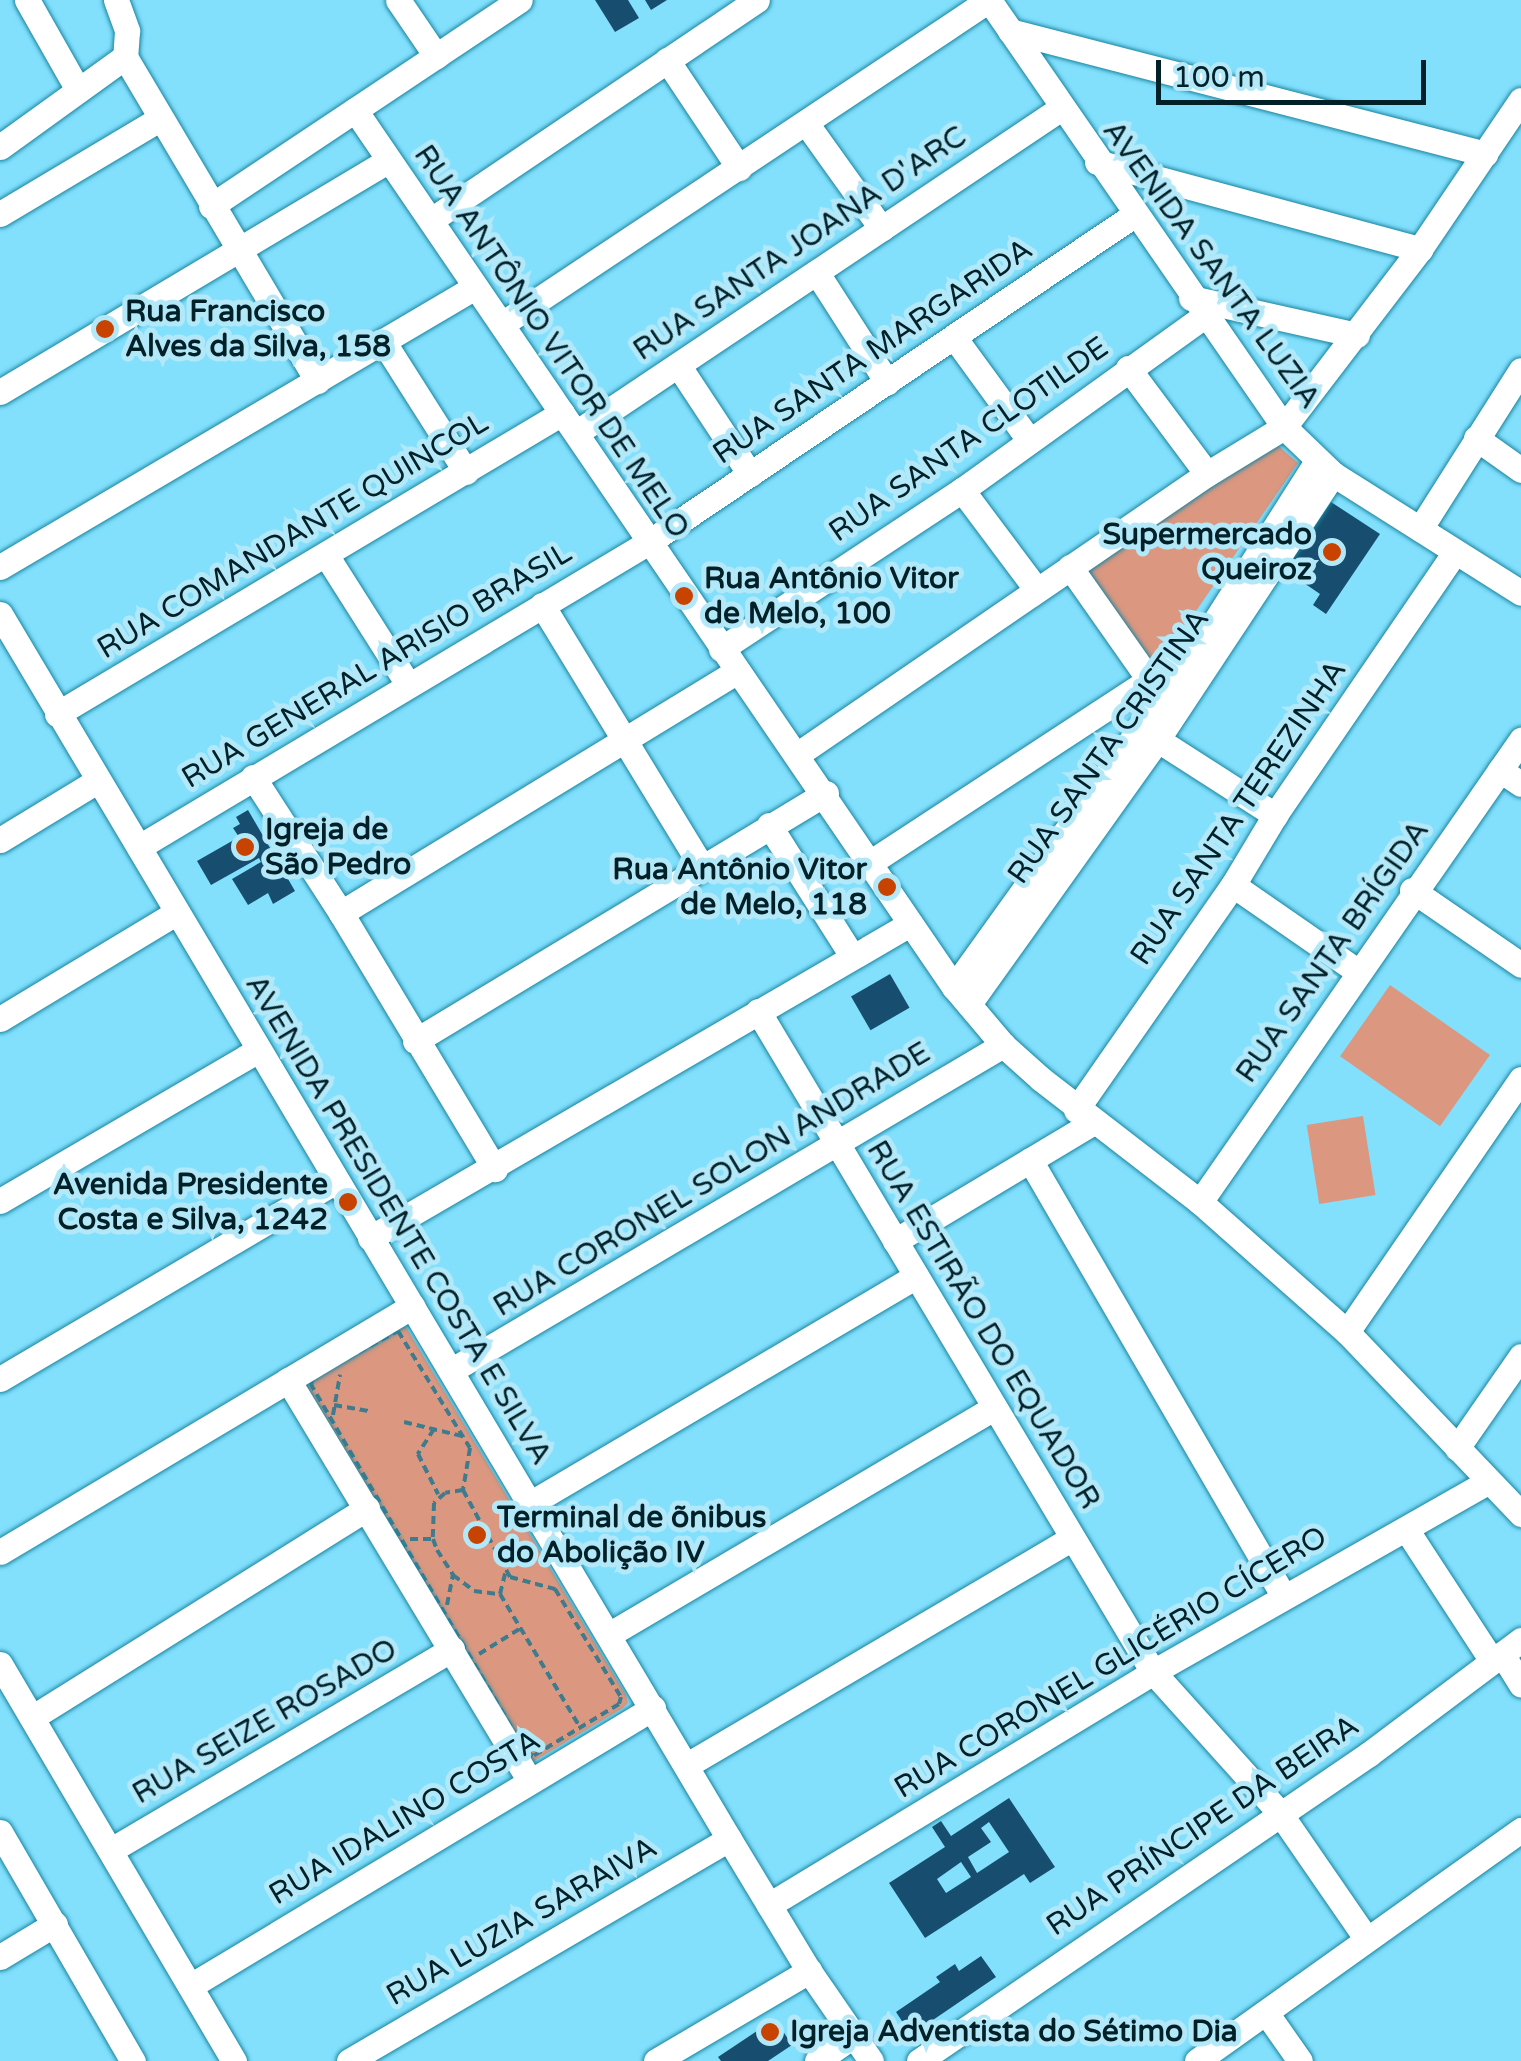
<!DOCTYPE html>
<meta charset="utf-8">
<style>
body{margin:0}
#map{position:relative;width:1521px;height:2061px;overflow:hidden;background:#82e0fd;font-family:"Varela Round",sans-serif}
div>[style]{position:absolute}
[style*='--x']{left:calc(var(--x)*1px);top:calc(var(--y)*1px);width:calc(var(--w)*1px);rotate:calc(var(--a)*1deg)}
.green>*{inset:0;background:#db9780;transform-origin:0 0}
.building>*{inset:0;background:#174e6f;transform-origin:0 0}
.path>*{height:4px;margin-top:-2px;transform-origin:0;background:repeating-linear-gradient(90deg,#3e7b8d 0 8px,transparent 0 13px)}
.roads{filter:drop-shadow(0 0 2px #1985a0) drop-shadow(0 0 2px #1985a0)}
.minor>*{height:25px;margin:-12.5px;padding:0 12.5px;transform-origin:12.5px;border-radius:12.5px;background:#fff}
.dots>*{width:28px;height:28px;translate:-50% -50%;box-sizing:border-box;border:5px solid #b3e8f9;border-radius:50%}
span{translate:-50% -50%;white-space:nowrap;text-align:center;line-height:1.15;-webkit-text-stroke:10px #b3e8f9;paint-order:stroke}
.street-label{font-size:30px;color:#012028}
.poi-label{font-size:30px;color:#012028;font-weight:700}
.left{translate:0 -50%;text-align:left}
.right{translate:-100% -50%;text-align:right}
.scale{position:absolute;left:1156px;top:60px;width:270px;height:45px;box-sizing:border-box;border:5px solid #012028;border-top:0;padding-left:12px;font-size:30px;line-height:35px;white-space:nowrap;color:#012028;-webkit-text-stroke:8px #b3e8f9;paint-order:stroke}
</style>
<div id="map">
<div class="green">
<i style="clip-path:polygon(1273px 441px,1298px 463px,1163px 659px,1145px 659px,1080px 569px)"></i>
<i style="left:1390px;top:985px;width:122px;height:87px;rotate:35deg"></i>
<i style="left:1363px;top:1116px;width:80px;height:57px;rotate:81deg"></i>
<i style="clip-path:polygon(398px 1326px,406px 1327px,626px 1695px,628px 1703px,623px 1708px,534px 1761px,526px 1758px,305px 1387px,305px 1379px)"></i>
</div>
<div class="building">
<i style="clip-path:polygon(595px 0,628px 0,639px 18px,615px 32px)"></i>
<i style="clip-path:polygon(645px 0,667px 0,651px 10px)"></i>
<i style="clip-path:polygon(1331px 502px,1380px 534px,1326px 614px,1313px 605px,1320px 594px,1285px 570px)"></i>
<i style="clip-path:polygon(248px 810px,295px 891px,273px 904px,268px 893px,248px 905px,232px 879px,261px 862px,259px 858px,211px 885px,197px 861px,239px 837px,233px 828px,240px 824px,236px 817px)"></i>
<i style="left:890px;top:974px;width:39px;height:45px;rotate:60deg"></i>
<i style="clip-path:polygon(evenodd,1009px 1798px,1055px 1867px,1030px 1883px,1024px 1874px,925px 1938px,889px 1883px,945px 1847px,932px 1827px,941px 1821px,951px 1836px,1009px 1798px,989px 1822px,1009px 1852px,977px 1873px,968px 1857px,991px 1842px,981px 1828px,989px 1822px,1009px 1798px,961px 1862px,971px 1877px,946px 1893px,937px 1879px,961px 1862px)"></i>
<i style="clip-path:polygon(981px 1956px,996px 1977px,911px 2035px,896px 2012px,940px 1982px,936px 1977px,955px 1964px,959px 1971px)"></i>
<i style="clip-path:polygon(775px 2019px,792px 2045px,768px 2061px,721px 2061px,718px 2057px)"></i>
</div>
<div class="path">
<i style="--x:398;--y:1331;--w:137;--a:58.4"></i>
<i style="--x:470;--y:1448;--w:43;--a:99.5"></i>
<i style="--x:463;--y:1490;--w:99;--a:61.6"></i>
<i style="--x:510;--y:1577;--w:47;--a:14.9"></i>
<i style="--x:555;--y:1589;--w:127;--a:58.6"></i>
<i style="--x:621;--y:1697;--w:7;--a:106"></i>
<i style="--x:619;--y:1704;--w:100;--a:148.8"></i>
<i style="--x:533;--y:1756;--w:11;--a:-142"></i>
<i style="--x:524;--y:1749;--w:422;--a:-120.3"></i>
<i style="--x:311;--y:1385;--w:8;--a:-76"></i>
<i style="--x:313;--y:1377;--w:97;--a:-28.4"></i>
<i style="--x:334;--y:1405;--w:35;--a:10"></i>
<i style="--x:333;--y:1415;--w:41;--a:-80.1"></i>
<i style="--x:404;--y:1422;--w:60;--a:13.6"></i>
<i style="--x:434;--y:1429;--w:30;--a:123"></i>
<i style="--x:418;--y:1454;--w:45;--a:63.4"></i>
<i style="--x:463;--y:1490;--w:18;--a:171"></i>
<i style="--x:445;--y:1493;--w:15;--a:138"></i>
<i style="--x:434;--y:1503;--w:36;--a:92"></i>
<i style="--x:433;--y:1539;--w:12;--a:70"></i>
<i style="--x:437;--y:1550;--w:30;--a:57"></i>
<i style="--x:453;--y:1575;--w:26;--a:37"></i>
<i style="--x:474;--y:1591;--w:26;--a:7"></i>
<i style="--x:500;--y:1594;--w:25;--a:-76"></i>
<i style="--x:410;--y:1539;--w:21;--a:0"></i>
<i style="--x:500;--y:1594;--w:155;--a:59"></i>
<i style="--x:447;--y:1605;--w:31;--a:-79"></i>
<i style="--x:479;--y:1654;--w:49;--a:-31.8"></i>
</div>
<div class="roads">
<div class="minor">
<i style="--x:27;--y:0;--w:101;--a:60.4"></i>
<i style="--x:116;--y:0;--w:33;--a:70"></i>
<i style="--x:127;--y:31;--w:26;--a:94"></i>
<i style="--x:125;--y:57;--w:377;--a:59.3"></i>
<i style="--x:398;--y:0;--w:68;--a:55.8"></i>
<i style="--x:1010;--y:31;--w:491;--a:14.5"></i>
<i style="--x:667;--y:60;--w:130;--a:56.3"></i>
<i style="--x:355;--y:110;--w:1062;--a:55.67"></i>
<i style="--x:954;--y:987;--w:76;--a:49.8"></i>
<i style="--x:1003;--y:1045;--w:51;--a:41.8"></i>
<i style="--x:1041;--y:1079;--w:201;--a:37.7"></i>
<i style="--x:1200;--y:1202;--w:196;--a:41.5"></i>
<i style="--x:1347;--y:1332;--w:252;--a:46.3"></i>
<i style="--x:806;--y:123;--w:130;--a:54.4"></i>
<i style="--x:0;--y:147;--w:154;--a:-35.8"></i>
<i style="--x:1097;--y:162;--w:335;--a:15.1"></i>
<i style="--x:211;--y:206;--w:371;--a:-33.7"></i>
<i style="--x:0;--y:214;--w:187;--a:-30.8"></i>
<i style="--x:431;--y:220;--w:393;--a:-34"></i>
<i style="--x:817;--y:273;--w:130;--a:57.3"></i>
<i style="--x:1191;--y:298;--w:170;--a:12.6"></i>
<i style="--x:502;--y:324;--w:585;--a:-33.64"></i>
<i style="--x:989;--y:0;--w:519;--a:55.36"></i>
<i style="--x:1284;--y:427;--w:68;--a:43.8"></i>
<i style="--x:1333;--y:474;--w:222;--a:32.3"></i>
<i style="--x:954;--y:337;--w:127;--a:53.9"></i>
<i style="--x:383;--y:341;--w:155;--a:57.6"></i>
<i style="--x:678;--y:365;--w:131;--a:56.6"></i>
<i style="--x:1128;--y:368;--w:132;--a:53.3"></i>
<i style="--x:0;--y:392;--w:452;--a:-30.8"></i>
<i style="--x:576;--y:433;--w:582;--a:-33.8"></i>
<i style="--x:1476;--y:438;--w:55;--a:35.4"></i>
<i style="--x:962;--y:490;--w:124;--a:53.2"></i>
<i style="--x:1420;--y:529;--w:188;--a:-57.6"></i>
<i style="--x:326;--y:555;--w:153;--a:57.6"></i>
<i style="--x:0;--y:567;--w:551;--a:-30.52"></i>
<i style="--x:1070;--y:567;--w:136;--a:54.9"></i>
<i style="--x:542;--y:605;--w:307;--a:58.6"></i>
<i style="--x:0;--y:614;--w:1426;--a:59.24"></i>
<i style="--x:729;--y:1839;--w:154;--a:58.8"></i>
<i style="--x:809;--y:1971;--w:109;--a:55.4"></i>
<i style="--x:721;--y:649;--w:289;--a:-33.4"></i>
<i style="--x:962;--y:490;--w:298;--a:-35.7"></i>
<i style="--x:57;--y:714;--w:588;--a:-30.8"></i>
<i style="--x:1144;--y:731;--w:156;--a:32.7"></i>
<i style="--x:798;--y:754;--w:496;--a:-34.4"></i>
<i style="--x:1207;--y:474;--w:90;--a:-31.4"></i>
<i style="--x:1284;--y:427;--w:224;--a:-52.6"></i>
<i style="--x:1420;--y:249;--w:180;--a:-55.9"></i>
<i style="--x:1500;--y:770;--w:25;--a:34"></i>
<i style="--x:253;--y:777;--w:162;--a:57.1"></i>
<i style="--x:341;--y:913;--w:299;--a:59"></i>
<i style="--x:769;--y:825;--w:155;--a:57.6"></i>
<i style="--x:0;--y:840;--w:114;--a:-31.3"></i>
<i style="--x:139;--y:847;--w:594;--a:-30.88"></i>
<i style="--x:649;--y:542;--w:585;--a:-33.99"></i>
<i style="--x:871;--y:862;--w:380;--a:-33.2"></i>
<i style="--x:1233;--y:885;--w:151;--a:34.7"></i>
<i style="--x:1412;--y:890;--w:132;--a:34.5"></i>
<i style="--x:341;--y:913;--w:464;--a:-31.4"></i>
<i style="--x:954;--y:987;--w:418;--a:-54.3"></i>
<i style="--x:1198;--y:648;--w:222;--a:-57.5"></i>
<i style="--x:969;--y:1004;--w:324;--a:-54.5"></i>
<i style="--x:1157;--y:740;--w:319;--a:-56.5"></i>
<i style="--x:758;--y:1011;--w:770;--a:59.14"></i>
<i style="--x:1153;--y:1672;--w:188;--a:48"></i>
<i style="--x:1279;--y:1812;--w:153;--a:55.4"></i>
<i style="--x:0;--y:1019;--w:205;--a:-31.1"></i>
<i style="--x:415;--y:1041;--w:480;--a:-31.1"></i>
<i style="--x:1076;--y:1110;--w:274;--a:-55.1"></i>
<i style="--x:1233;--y:885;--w:82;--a:-59"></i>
<i style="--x:1275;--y:815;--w:319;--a:-55.6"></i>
<i style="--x:1030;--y:1160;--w:505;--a:59.83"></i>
<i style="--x:0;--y:1201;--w:298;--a:-30.3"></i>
<i style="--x:1200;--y:1202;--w:563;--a:-55.21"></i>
<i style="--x:370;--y:1238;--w:625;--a:-30.18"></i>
<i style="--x:895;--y:1241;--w:230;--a:-30.9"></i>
<i style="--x:1347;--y:1332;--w:307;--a:-55.5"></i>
<i style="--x:452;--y:1370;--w:640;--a:-30.53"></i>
<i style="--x:0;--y:1379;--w:389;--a:-30.5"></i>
<i style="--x:288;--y:1380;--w:466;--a:58.9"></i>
<i style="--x:1457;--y:1448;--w:112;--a:-55.2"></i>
<i style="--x:531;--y:1503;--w:447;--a:-30.5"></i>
<i style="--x:1406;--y:1529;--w:158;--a:56.9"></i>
<i style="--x:0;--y:1552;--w:480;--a:-30.8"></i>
<i style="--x:610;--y:1634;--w:446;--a:-30.5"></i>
<i style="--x:1502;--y:1654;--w:36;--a:58"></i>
<i style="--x:0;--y:1664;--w:461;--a:59.5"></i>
<i style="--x:33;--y:1717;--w:394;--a:-32"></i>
<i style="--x:687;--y:1765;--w:447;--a:-30.5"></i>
<i style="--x:0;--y:1832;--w:265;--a:59.9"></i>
<i style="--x:111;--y:1850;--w:396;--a:-30.5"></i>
<i style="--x:769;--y:1905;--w:449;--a:-31.2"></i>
<i style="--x:1153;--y:1672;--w:385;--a:-29.6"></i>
<i style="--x:0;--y:1957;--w:64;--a:-31"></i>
<i style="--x:192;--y:1985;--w:538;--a:-31"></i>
<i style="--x:1267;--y:2014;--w:57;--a:54.9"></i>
<i style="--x:349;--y:2061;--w:440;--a:-30.3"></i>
<i style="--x:656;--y:2061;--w:178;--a:-30.5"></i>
<i style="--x:817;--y:2061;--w:44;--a:-34.8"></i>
<i style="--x:919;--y:2061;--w:545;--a:-34.3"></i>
<i style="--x:1369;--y:1754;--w:190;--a:-36.9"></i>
<i style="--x:1197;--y:2061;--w:398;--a:-35.5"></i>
</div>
</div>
<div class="dots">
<i style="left:105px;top:329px;background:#c94300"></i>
<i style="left:1332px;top:552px;background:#c94300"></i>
<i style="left:684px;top:596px;background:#c94300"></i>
<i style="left:245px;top:847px;background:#c94300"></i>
<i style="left:887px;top:887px;background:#c94300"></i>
<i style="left:348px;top:1202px;background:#c94300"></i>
<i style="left:477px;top:1535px;background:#c94300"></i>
<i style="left:770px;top:2032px;background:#c94300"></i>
</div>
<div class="street-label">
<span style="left:800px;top:244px;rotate:-34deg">RUA SANTA JOANA D'ARC</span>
<span style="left:1211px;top:265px;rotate:54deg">AVENIDA SANTA LUZIA</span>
<span style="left:551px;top:342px;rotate:56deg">RUA ANTÔNIO VITOR DE MELO</span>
<span style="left:873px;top:352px;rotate:-34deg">RUA SANTA MARGARIDA</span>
<span style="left:969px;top:440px;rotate:-35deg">RUA SANTA CLOTILDE</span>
<span style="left:293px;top:536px;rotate:-31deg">RUA COMANDANTE QUINCOL</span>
<span style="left:377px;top:666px;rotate:-31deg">RUA GENERAL ARISIO BRASIL</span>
<span style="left:1109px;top:747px;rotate:-55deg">RUA SANTA CRISTINA</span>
<span style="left:1239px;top:813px;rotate:-56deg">RUA SANTA TEREZINHA</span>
<span style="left:1333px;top:952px;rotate:-55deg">RUA SANTA BRÍGIDA</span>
<span style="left:712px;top:1180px;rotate:-31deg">RUA CORONEL SOLON ANDRADE</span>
<span style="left:398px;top:1220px;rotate:59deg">AVENIDA PRESIDENTE COSTA E SILVA</span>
<span style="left:983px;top:1325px;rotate:59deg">RUA ESTIRÃO DO EQUADOR</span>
<span style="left:1111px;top:1663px;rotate:-31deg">RUA CORONEL GLICÉRIO CÍCERO</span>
<span style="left:265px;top:1722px;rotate:-30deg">RUA SEIZE ROSADO</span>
<span style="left:405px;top:1818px;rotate:-31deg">RUA IDALINO COSTA</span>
<span style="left:1203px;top:1826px;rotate:-34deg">RUA PRÍNCIPE DA BEIRA</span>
<span style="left:522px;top:1922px;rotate:-30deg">RUA LUZIA SARAIVA</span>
</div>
<div class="poi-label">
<span class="left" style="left:125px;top:329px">Rua Francisco<br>Alves da Silva, 158</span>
<span class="right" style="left:1312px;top:552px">Supermercado<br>Queiroz</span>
<span class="left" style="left:704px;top:596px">Rua Antônio Vitor<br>de Melo, 100</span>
<span class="left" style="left:265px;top:847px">Igreja de<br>São Pedro</span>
<span class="right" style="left:867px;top:887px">Rua Antônio Vitor<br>de Melo, 118</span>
<span class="right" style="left:328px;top:1202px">Avenida Presidente<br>Costa e Silva, 1242</span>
<span class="left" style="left:497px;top:1535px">Terminal de õnibus<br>do Abolição IV</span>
<span class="left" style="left:790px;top:2032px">Igreja Adventista do Sétimo Dia</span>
</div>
<div class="scale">100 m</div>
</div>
